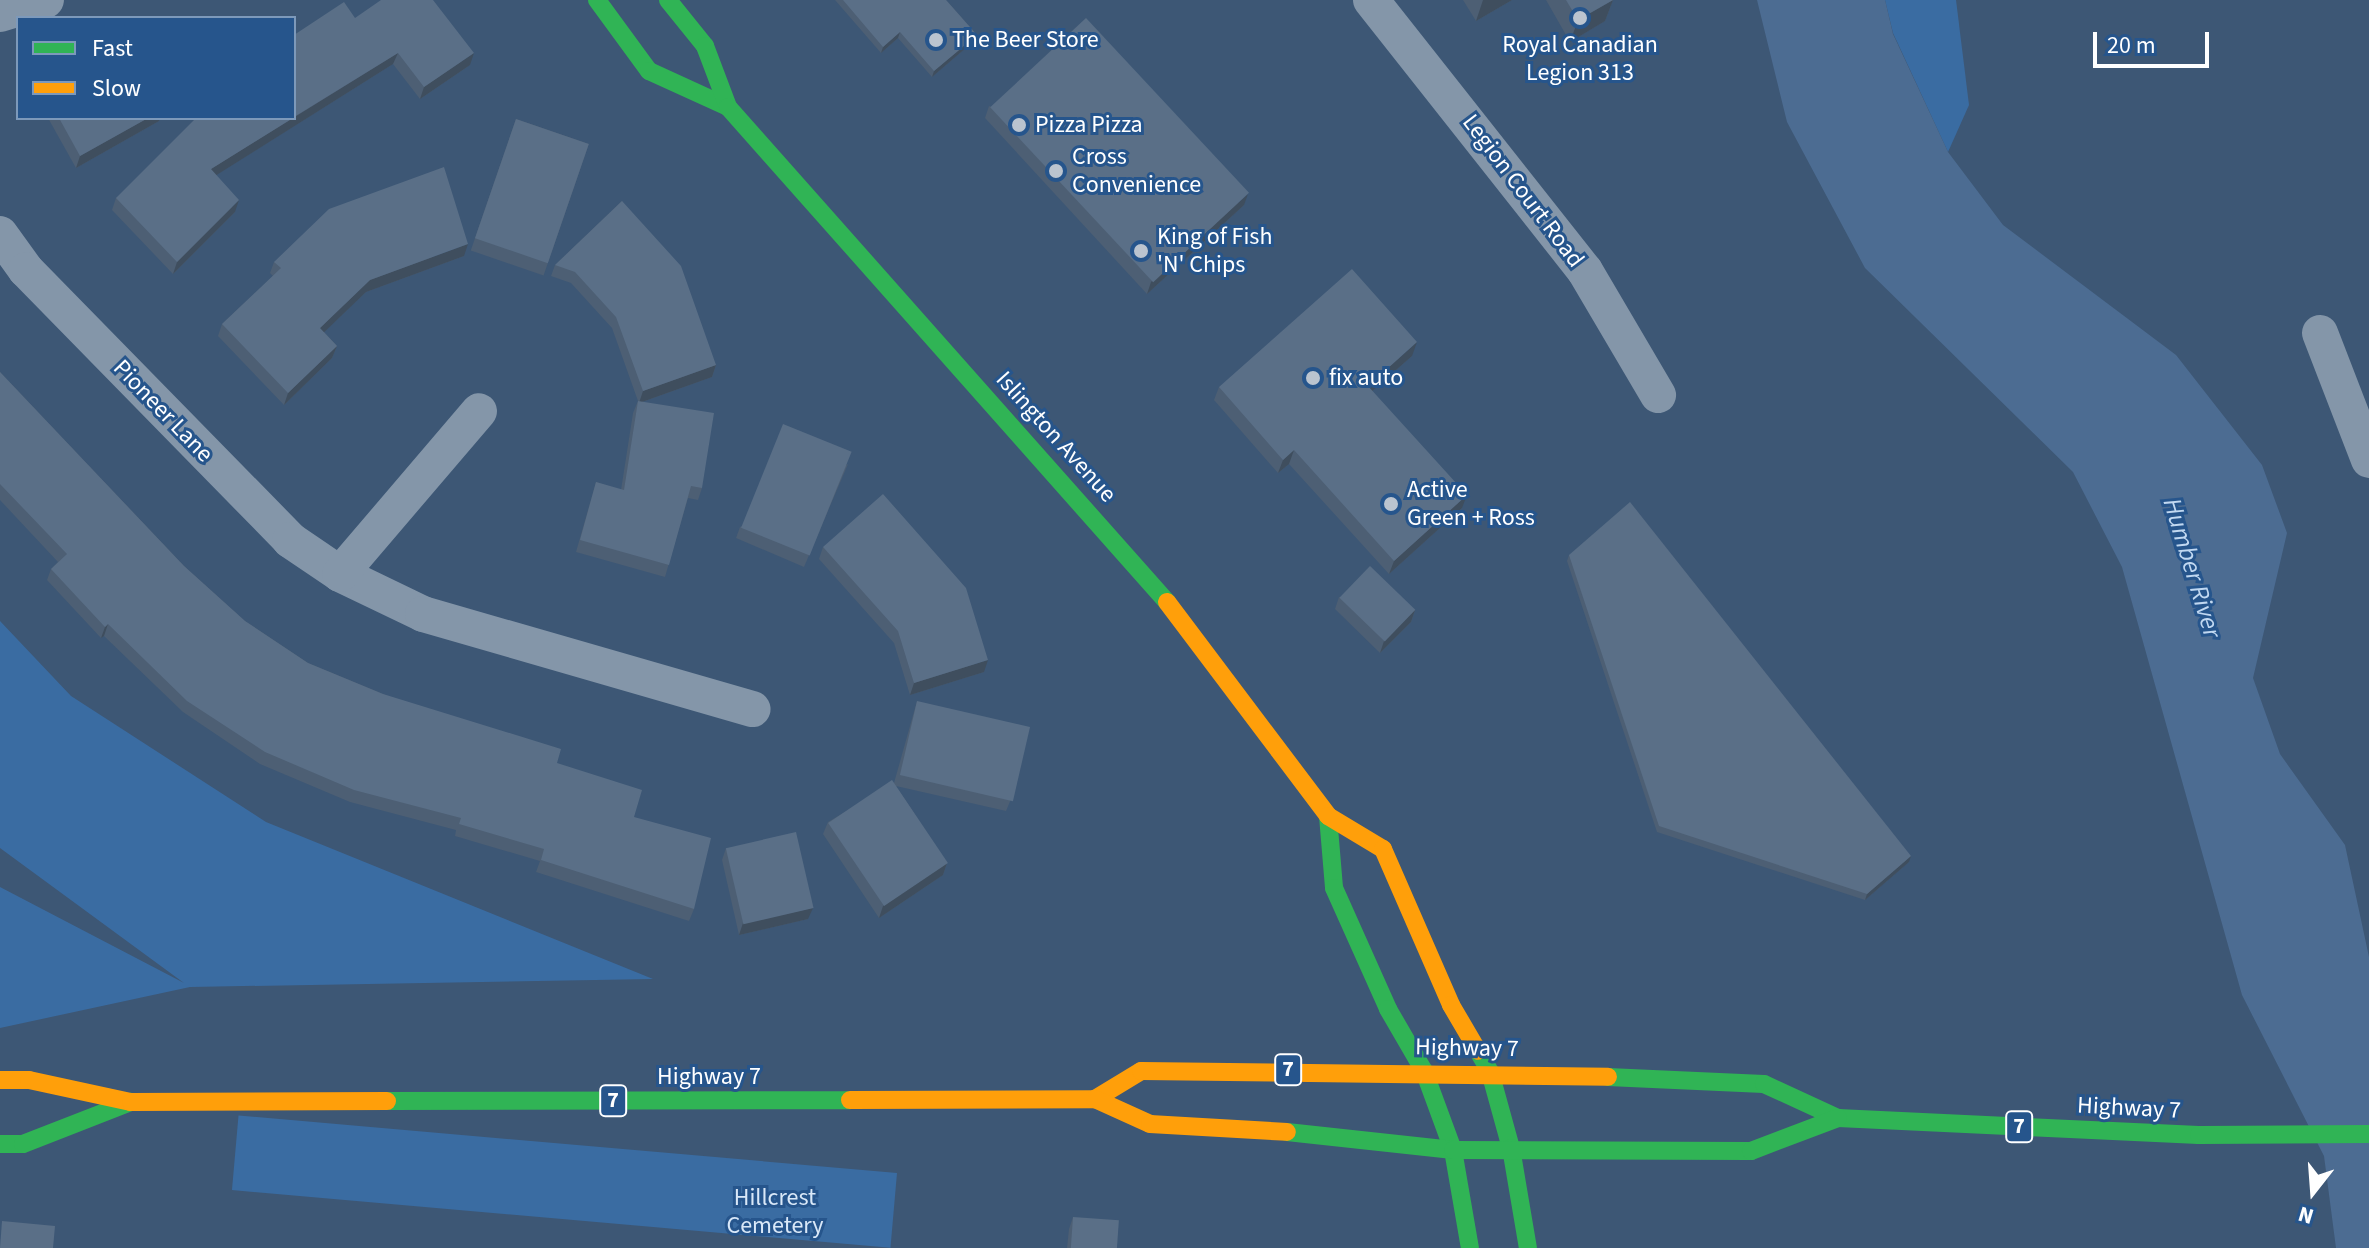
<!DOCTYPE html>
<style>
body{margin:0}
#map{position:relative;width:2369px;height:1248px;overflow:hidden;background:#3d5775;font-family:"Source Sans 3",sans-serif}
div>[style]{position:absolute}
[style*='--x']{left:calc(var(--x)*1px);top:calc(var(--y)*1px);width:calc(var(--w)*1px);rotate:calc(var(--a)*1deg)}
.green>*{inset:0;background:#3a6ca2;transform-origin:0 0}
.water>*{inset:0;background:#4c6c92}
.street>*{height:36px;margin:-18px;padding:0 18px;transform-origin:18px;border-radius:18px;background:#8496a9}
.fast>*{height:18px;margin:-9px;padding:0 9px;transform-origin:9px;border-radius:9px;background:#30b455}
.slow>*{height:18px;margin:-9px;padding:0 9px;transform-origin:9px;border-radius:9px;background:#ff9f0a}
.wall>*{inset:0;background:#4d5f74;transform-origin:0 0}
.shaded-wall>*{inset:0;background:#3f4e5e}
.building>*{inset:0;background:#5a6f87;transform-origin:0 0}
.dots>*{width:22px;height:22px;translate:-50% -50%;box-sizing:border-box;border:4px solid #26558c;border-radius:50%}
span{translate:-50% -50%;white-space:nowrap;text-align:center;line-height:1.15;-webkit-text-stroke:6px #26558c;paint-order:stroke}
.shield-label span{padding:2px 6px;background:#26558c;border:2px solid;border-radius:6px;-webkit-text-stroke-width:0}
.shield-label{font-size:22px;color:#fff;font-weight:700}
.poi-label{font-size:24px;color:#fff}
.left{translate:0 -50%;text-align:left}
.street-label{font-size:24px;color:#fff}
.park-label{font-size:24px;color:#d9e8f8}
.water-label{font-size:26px;color:#c1d8f1;font-style:italic}
.legend{position:absolute;left:16px;top:16px;width:280px;height:104px;box-sizing:border-box;background:#26558c;border:2px solid #7d99ba;margin:0;padding:10px 14px;list-style:none;font-size:24px;color:#fff}
.legend li{display:flex;align-items:center;gap:16px;height:40px}
.legend b{width:40px;border:2px solid #7d99ba}
.north{position:absolute;left:2273px;top:1152px;width:80px;height:80px;-webkit-text-stroke:6px #26558c;paint-order:stroke;rotate:197deg;font-size:22px;font-weight:700;line-height:32px;text-align:center;color:#fff}
.north::after{content:'';display:block;margin:auto;width:28px;height:36px;background:#fff;clip-path:polygon(50% 0,100% 100%,50% 72%,0 100%)}
.scale{position:absolute;left:2093px;top:32px;width:116px;height:36px;box-sizing:border-box;border:4px solid #fff;border-top:0;padding-left:10px;font-size:24px;line-height:28px;white-space:nowrap;color:#fff;-webkit-text-stroke:6px #26558c;paint-order:stroke}
</style>
<div id="map">
<div class="green">
<i style="clip-path:polygon(1885px 0,1956px 0,1969px 105px,1948px 152px,1893px 33px)"></i>
<i style="clip-path:polygon(0 621px,71px 696px,266px 822px,653px 979px,190px 987px,0 1028px,0 887px,184px 983px,0 848px)"></i>
<i style="left:897px;top:1173px;width:75px;height:661px;rotate:95deg"></i>
</div>
<div class="water">
<i style="clip-path:polygon(1757px 0,1885px 0,1893px 34px,1948px 152px,2003px 225px,2176px 355px,2262px 465px,2287px 533px,2253px 678px,2280px 754px,2345px 845px,2369px 957px,2369px 1248px,2336px 1248px,2324px 1156px,2242px 995px,2122px 567px,2073px 472px,1865px 268px,1787px 122px)"></i>
</div>
<div class="street">
<i style="--x:1371;--y:0;--w:345;--a:51.7"></i>
<i style="--x:1585;--y:271;--w:144;--a:59.5"></i>
<i style="--x:0;--y:14;--w:48;--a:-16.9"></i>
<i style="--x:0;--y:234;--w:44;--a:54.2"></i>
<i style="--x:26;--y:270;--w:378;--a:45.6"></i>
<i style="--x:290;--y:540;--w:60;--a:34.2"></i>
<i style="--x:340;--y:574;--w:92;--a:25.7"></i>
<i style="--x:423;--y:614;--w:343;--a:16.1"></i>
<i style="--x:2320;--y:333;--w:136;--a:68.9"></i>
<i style="--x:340;--y:574;--w:214;--a:-49.5"></i>
</div>
<div class="fast">
<i style="--x:597;--y:0;--w:88;--a:53.8"></i>
<i style="--x:649;--y:71;--w:87;--a:24.5"></i>
<i style="--x:668;--y:0;--w:59;--a:51.2"></i>
<i style="--x:705;--y:46;--w:65;--a:69.3"></i>
<i style="--x:728;--y:107;--w:662;--a:48.43"></i>
<i style="--x:1328;--y:816;--w:72;--a:85.2"></i>
<i style="--x:1334;--y:888;--w:133;--a:65.9"></i>
<i style="--x:1388;--y:1009;--w:72;--a:59.9"></i>
<i style="--x:1424;--y:1071;--w:84;--a:69.8"></i>
<i style="--x:1453;--y:1150;--w:99;--a:80.2"></i>
<i style="--x:1478;--y:1051;--w:24;--a:60"></i>
<i style="--x:1490;--y:1072;--w:79;--a:74.6"></i>
<i style="--x:1511;--y:1148;--w:101;--a:80.4"></i>
<i style="--x:1608;--y:1077;--w:156;--a:2.6"></i>
<i style="--x:1764;--y:1084;--w:81;--a:24.7"></i>
<i style="--x:1838;--y:1118;--w:361;--a:2.7"></i>
<i style="--x:2199;--y:1135;--w:170;--a:-0.3"></i>
<i style="--x:387;--y:1101;--w:463;--a:-0.1"></i>
<i style="--x:1287;--y:1132;--w:167;--a:6.2"></i>
<i style="--x:1453;--y:1150;--w:298;--a:0.2"></i>
<i style="--x:1751;--y:1151;--w:93;--a:-20.8"></i>
<i style="--x:0;--y:1144;--w:23;--a:0"></i>
<i style="--x:23;--y:1144;--w:116;--a:-21.3"></i>
</div>
<div class="slow">
<i style="--x:1167;--y:602;--w:268;--a:53"></i>
<i style="--x:1328;--y:816;--w:64;--a:31"></i>
<i style="--x:1383;--y:849;--w:170;--a:66.4"></i>
<i style="--x:1451;--y:1005;--w:53;--a:59.6"></i>
<i style="--x:0;--y:1080;--w:29;--a:0"></i>
<i style="--x:29;--y:1080;--w:104;--a:12.2"></i>
<i style="--x:131;--y:1102;--w:256;--a:-0.2"></i>
<i style="--x:1095;--y:1099;--w:54;--a:-31.3"></i>
<i style="--x:1141;--y:1071;--w:467;--a:0.7"></i>
<i style="--x:850;--y:1100;--w:245;--a:-0.2"></i>
<i style="--x:1095;--y:1099;--w:60;--a:24.4"></i>
<i style="--x:1150;--y:1124;--w:137;--a:3.3"></i>
</div>
<div class="wall">
<i style="clip-path:polygon(835px 0,946px 0,977px 35px,974px 41px,932px 77px,898px 38px,881px 53px)"></i>
<i style="clip-path:polygon(1463px 0,1512px 0,1476px 21px)"></i>
<i style="clip-path:polygon(1546px 0,1613px 0,1605px 21px,1570px 42px)"></i>
<i style="clip-path:polygon(355px 18px,470px 65px,420px 99px,393px 64px,216px 175px,235px 212px,173px 274px,112px 210px,116px 198px)"></i>
<i style="clip-path:polygon(989px 106px,1244px 205px,1147px 294px,985px 118px)"></i>
<i style="clip-path:polygon(48px 118px,160px 118px,159px 121px,76px 168px)"></i>
<i style="left:516px;top:119px;width:77px;height:139px;rotate:19deg"></i>
<i style="clip-path:polygon(622px 201px,716px 365px,712px 377px,642px 402px,702px 488px,698px 500px,688px 498px,665px 577px,576px 552px,596px 482px,621px 490px,633px 413px,638px 401px,612px 328px,571px 283px,551px 276px,555px 265px)"></i>
<i style="clip-path:polygon(464px 256px,366px 292px,324px 332px,337px 346px,332px 358px,284px 405px,218px 336px,222px 324px,273px 276px,270px 273px,274px 262px)"></i>
<i style="clip-path:polygon(1412px 356px,1372px 391px,1462px 508px,1389px 574px,1289px 464px,1278px 473px,1214px 400px,1219px 387px)"></i>
<i style="clip-path:polygon(0 372px,184px 566px,245px 621px,308px 663px,383px 694px,557px 763px,634px 817px,694px 909px,689px 921px,536px 872px,540px 861px,455px 836px,456px 830px,350px 802px,260px 764px,183px 712px,104px 636px,101px 638px,47px 580px,51px 569px,58px 562px,0 500px)"></i>
<i style="clip-path:polygon(848px 464px,804px 567px,736px 538px,740px 527px)"></i>
<i style="clip-path:polygon(823px 547px,984px 672px,910px 695px,894px 643px,819px 559px)"></i>
<i style="clip-path:polygon(1569px 555px,1909px 862px,1865px 900px,1657px 832px,1567px 561px)"></i>
<i style="clip-path:polygon(1339px 597px,1415px 610px,1411px 622px,1380px 653px,1335px 609px)"></i>
<i style="clip-path:polygon(917px 701px,1011px 799px,1006px 811px,896px 786px,947px 863px,943px 875px,879px 918px,823px 834px,828px 822px,894px 783px)"></i>
<i style="clip-path:polygon(726px 848px,808px 919px,739px 935px,722px 860px)"></i>
<i style="clip-path:polygon(1073px 1217px,1117px 1248px,1067px 1248px,1069px 1229px)"></i>
</div>
<div class="shaded-wall">
<i style="clip-path:polygon(1483px 0,1512px 0,1476px 21px)"></i>
<i style="clip-path:polygon(1613px 0,1605px 21px,1570px 42px,1578px 20px)"></i>
<i style="clip-path:polygon(900px 32px,898px 38px,881px 53px,883px 47px)"></i>
<i style="clip-path:polygon(977px 35px,974px 41px,932px 77px,934px 71px)"></i>
<i style="clip-path:polygon(398px 53px,393px 64px,207px 181px,211px 169px)"></i>
<i style="clip-path:polygon(474px 53px,470px 65px,420px 99px,424px 87px)"></i>
<i style="clip-path:polygon(148px 118px,160px 118px,159px 121px,76px 168px,80px 156px)"></i>
<i style="clip-path:polygon(1248px 194px,1244px 205px,1147px 294px,1151px 282px)"></i>
<i style="clip-path:polygon(239px 200px,235px 212px,173px 274px,177px 262px)"></i>
<i style="clip-path:polygon(468px 244px,464px 256px,366px 292px,316px 340px,320px 328px,370px 280px)"></i>
<i style="clip-path:polygon(1417px 342px,1412px 356px,1363px 399px,1368px 386px)"></i>
<i style="clip-path:polygon(337px 346px,332px 358px,284px 405px,288px 393px)"></i>
<i style="clip-path:polygon(716px 365px,712px 377px,639px 403px,643px 391px)"></i>
<i style="clip-path:polygon(1294px 450px,1289px 464px,1278px 473px,1283px 460px)"></i>
<i style="clip-path:polygon(1467px 495px,1462px 508px,1389px 574px,1394px 561px)"></i>
<i style="clip-path:polygon(1415px 610px,1411px 622px,1380px 653px,1384px 641px)"></i>
<i style="clip-path:polygon(108px 624px,104px 636px,101px 638px,105px 627px)"></i>
<i style="clip-path:polygon(988px 660px,984px 672px,910px 695px,914px 683px)"></i>
<i style="clip-path:polygon(1911px 856px,1909px 862px,1865px 900px,1867px 894px)"></i>
<i style="clip-path:polygon(947px 863px,943px 875px,879px 918px,883px 906px)"></i>
<i style="clip-path:polygon(813px 908px,808px 919px,739px 935px,743px 923px)"></i>
</div>
<div class="building">
<i style="clip-path:polygon(381px 0,433px 0,474px 53px,424px 87px,398px 53px,294px 117px,294px 35px,344px 2px,355px 18px)"></i>
<i style="clip-path:polygon(843px 0,946px 0,977px 35px,934px 71px,900px 32px,883px 47px)"></i>
<i style="clip-path:polygon(1566px 0,1613px 0,1578px 20px)"></i>
<i style="left:1086px;top:18px;width:239px;height:131px;rotate:47deg"></i>
<i style="clip-path:polygon(59px 118px,148px 118px,80px 156px)"></i>
<i style="clip-path:polygon(196px 118px,293px 118px,211px 169px,239px 200px,177px 262px,116px 198px)"></i>
<i style="left:516px;top:119px;width:77px;height:126px;rotate:19deg"></i>
<i style="clip-path:polygon(444px 167px,468px 244px,370px 280px,320px 328px,337px 346px,288px 393px,222px 324px,281px 268px,274px 262px,329px 209px)"></i>
<i style="clip-path:polygon(622px 201px,681px 266px,716px 365px,643px 391px,616px 317px,575px 272px,555px 265px)"></i>
<i style="clip-path:polygon(1352px 269px,1417px 342px,1368px 386px,1467px 495px,1394px 561px,1294px 450px,1283px 460px,1219px 387px)"></i>
<i style="clip-path:polygon(0 372px,184px 566px,245px 621px,308px 663px,383px 694px,561px 749px,557px 763px,642px 790px,634px 817px,711px 838px,694px 909px,541px 860px,544px 849px,459px 824px,461px 818px,354px 790px,265px 752px,187px 701px,108px 624px,105px 627px,51px 569px,67px 554px,0 484px)"></i>
<i style="clip-path:polygon(638px 401px,714px 413px,702px 488px,691px 486px,669px 565px,580px 540px,596px 482px,624px 490px)"></i>
<i style="left:783px;top:424px;width:74px;height:112px;rotate:22deg"></i>
<i style="clip-path:polygon(883px 494px,966px 588px,988px 660px,914px 683px,898px 631px,823px 547px)"></i>
<i style="clip-path:polygon(1630px 502px,1911px 856px,1867px 894px,1659px 826px,1569px 555px)"></i>
<i style="left:1370px;top:566px;width:63px;height:44px;rotate:44deg"></i>
<i style="left:917px;top:701px;width:116px;height:76px;rotate:13deg"></i>
<i style="left:892px;top:780px;width:100px;height:77px;rotate:56deg"></i>
<i style="left:796px;top:832px;width:78px;height:72px;rotate:77deg"></i>
<i style="left:1073px;top:1217px;width:46px;height:31px;rotate:4deg"></i>
<i style="clip-path:polygon(2px 1221px,55px 1226px,53px 1248px,0 1248px)"></i>
</div>
<div class="dots">
<i style="left:1580px;top:18px;background:#bbc4cf"></i>
<i style="left:936px;top:40px;background:#bbc4cf"></i>
<i style="left:1019px;top:125px;background:#bbc4cf"></i>
<i style="left:1056px;top:171px;background:#bbc4cf"></i>
<i style="left:1141px;top:251px;background:#bbc4cf"></i>
<i style="left:1313px;top:378px;background:#bbc4cf"></i>
<i style="left:1391px;top:504px;background:#bbc4cf"></i>
</div>
<div class="shield-label">
<span style="left:1288px;top:1070px">7</span>
<span style="left:613px;top:1101px">7</span>
<span style="left:2019px;top:1127px">7</span>
</div>
<div class="poi-label">
<span class="left" style="left:952px;top:40px">The Beer Store</span>
<span style="left:1580px;top:59px">Royal Canadian<br>Legion 313</span>
<span class="left" style="left:1035px;top:125px">Pizza Pizza</span>
<span class="left" style="left:1072px;top:171px">Cross<br>Convenience</span>
<span class="left" style="left:1157px;top:251px">King of Fish<br>'N' Chips</span>
<span class="left" style="left:1329px;top:378px">fix auto</span>
<span class="left" style="left:1407px;top:504px">Active<br>Green + Ross</span>
</div>
<div class="street-label">
<span style="left:1523px;top:191px;rotate:53deg">Legion Court Road</span>
<span style="left:163px;top:411px;rotate:46deg">Pioneer Lane</span>
<span style="left:1056px;top:437px;rotate:48deg">Islington Avenue</span>
<span style="left:1467px;top:1048px;rotate:1deg">Highway 7</span>
<span style="left:709px;top:1077px">Highway 7</span>
<span style="left:2129px;top:1108px;rotate:3deg">Highway 7</span>
</div>
<div class="park-label">
<span style="left:775px;top:1212px">Hillcrest<br>Cemetery</span>
</div>
<div class="water-label">
<span style="left:2192px;top:568px;rotate:73deg">Humber River</span>
</div>
<ul class="legend">
<li><b style="height:10px;background:#30b455"></b>Fast</li>
<li><b style="height:10px;background:#ff9f0a"></b>Slow</li>
</ul>
<div class="north">N</div>
<div class="scale">20 m</div>
</div>
